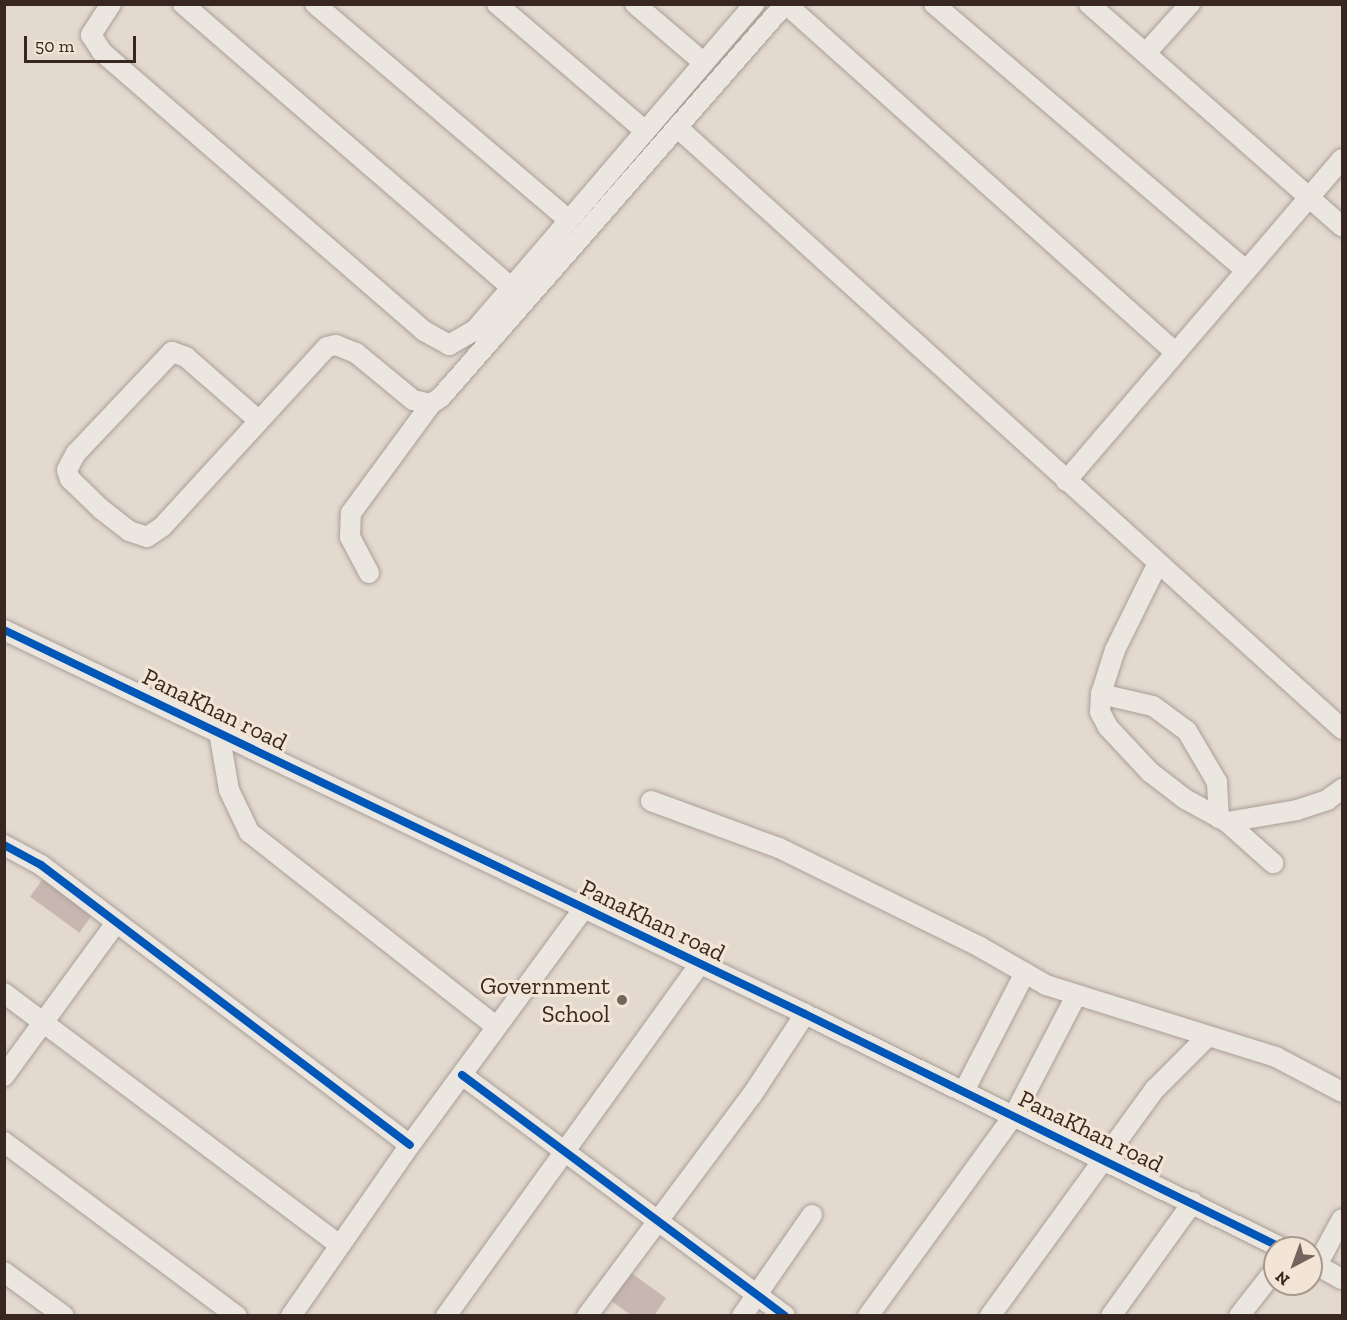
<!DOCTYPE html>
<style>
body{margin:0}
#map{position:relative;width:1347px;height:1320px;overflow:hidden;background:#e3d9cf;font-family:"Zilla Slab",serif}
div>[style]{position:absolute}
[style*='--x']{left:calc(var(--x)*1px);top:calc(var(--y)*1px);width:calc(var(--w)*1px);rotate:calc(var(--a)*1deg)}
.building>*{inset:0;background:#c7b7b0;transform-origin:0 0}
.roads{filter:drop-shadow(0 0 2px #a99f97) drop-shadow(0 0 2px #a99f97)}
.minor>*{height:20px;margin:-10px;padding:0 10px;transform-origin:10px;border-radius:10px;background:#ece6e0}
.cycleway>*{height:8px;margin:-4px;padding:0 4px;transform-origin:4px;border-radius:4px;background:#0057b8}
.dots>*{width:16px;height:16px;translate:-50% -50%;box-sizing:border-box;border:3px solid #f3e5d6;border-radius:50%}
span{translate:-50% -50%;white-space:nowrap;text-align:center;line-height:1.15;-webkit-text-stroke:6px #f3e5d6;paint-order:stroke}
.street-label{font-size:24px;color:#372720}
.poi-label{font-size:24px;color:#372720}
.right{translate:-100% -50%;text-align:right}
.frame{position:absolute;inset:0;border:6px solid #372720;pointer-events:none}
.north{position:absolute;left:1263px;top:1236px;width:60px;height:60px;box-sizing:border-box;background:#f3e5d6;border:2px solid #a8998d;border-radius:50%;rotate:221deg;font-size:16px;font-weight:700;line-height:24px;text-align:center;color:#372720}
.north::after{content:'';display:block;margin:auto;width:21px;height:27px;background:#73655d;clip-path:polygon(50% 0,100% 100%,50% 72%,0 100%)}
.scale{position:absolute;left:24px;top:36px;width:112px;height:27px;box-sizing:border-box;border:3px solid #372720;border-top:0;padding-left:8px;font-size:18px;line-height:21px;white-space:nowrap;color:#372720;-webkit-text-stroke:4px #f3e5d6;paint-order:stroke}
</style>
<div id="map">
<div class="building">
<i style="left:43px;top:879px;width:61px;height:22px;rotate:36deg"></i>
<i style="clip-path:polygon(630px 1272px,666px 1298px,654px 1316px,632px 1316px,610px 1300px)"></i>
</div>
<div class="roads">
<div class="minor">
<i style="--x:111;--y:4;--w:37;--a:123"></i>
<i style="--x:91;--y:35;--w:20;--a:57"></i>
<i style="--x:102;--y:52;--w:426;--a:40.9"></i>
<i style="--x:424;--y:331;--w:29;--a:29"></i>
<i style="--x:449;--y:345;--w:30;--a:-30"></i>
<i style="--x:475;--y:330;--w:429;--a:-49.4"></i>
<i style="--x:183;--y:4;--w:435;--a:40.8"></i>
<i style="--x:315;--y:4;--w:333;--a:40.4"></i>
<i style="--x:497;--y:4;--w:195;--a:40.6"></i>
<i style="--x:635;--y:4;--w:89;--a:40.5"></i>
<i style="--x:786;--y:4;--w:522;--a:41.82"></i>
<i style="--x:934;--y:4;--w:409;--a:40.5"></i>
<i style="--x:1089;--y:4;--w:337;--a:41.3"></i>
<i style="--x:1146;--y:53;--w:66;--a:-48.1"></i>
<i style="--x:677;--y:127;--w:897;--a:42.15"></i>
<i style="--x:257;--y:419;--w:94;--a:-138.9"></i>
<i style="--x:186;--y:357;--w:15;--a:-160"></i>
<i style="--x:172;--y:352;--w:139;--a:133.5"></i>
<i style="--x:76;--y:453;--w:19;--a:118"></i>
<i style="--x:67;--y:470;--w:9;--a:72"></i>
<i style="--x:70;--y:479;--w:43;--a:44.1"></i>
<i style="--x:101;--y:509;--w:36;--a:38"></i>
<i style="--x:129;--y:531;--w:19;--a:18"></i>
<i style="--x:147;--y:537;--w:18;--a:-34"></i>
<i style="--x:162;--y:527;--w:244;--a:-47.5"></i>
<i style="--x:327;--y:347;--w:9;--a:-13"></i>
<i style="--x:336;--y:345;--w:22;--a:22"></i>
<i style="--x:356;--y:353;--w:74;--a:39.5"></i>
<i style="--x:413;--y:400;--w:18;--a:13"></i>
<i style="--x:431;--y:404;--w:12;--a:-35"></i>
<i style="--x:441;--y:397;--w:522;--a:-48.8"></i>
<i style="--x:1066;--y:481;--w:424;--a:-49.4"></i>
<i style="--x:1157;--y:565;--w:95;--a:116.3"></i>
<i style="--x:1115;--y:650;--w:46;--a:107.7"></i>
<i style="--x:1101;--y:694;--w:18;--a:93"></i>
<i style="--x:1100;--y:712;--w:17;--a:62"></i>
<i style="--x:1108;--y:727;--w:62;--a:47"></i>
<i style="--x:1150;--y:772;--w:44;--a:37.6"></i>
<i style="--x:1185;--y:799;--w:48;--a:28.7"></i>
<i style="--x:1227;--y:822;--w:62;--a:41.7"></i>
<i style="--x:369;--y:573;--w:41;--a:-117.8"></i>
<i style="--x:350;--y:537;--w:24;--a:-88"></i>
<i style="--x:351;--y:513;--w:135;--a:-53.7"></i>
<i style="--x:4;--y:630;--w:888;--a:25.61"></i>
<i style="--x:805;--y:1014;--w:531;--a:26.13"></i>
<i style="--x:1101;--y:694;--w:53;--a:13"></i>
<i style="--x:1153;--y:706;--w:42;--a:36.3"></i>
<i style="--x:1187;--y:731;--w:59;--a:59.5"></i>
<i style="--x:1217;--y:782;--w:36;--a:87"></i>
<i style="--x:219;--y:732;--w:59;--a:80.2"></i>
<i style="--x:229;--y:790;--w:47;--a:64.5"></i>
<i style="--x:249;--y:832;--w:315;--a:38.2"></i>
<i style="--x:651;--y:801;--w:136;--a:20.2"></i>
<i style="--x:779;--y:848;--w:224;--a:26.2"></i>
<i style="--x:980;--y:947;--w:76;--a:29.9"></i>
<i style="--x:1046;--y:985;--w:241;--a:17.4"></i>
<i style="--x:1276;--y:1057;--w:75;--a:27.9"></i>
<i style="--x:1227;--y:822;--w:71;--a:-9.7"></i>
<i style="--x:1297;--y:810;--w:32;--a:-18"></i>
<i style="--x:1327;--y:800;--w:19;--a:-36"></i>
<i style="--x:4;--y:845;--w:42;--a:28.4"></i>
<i style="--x:41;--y:865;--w:463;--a:37.2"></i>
<i style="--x:4;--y:993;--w:420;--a:36.9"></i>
<i style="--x:462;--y:1075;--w:403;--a:36.7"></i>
<i style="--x:4;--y:1076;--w:190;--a:-53.8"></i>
<i style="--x:964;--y:1091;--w:133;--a:-62.7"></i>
<i style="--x:4;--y:1142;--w:291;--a:36.8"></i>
<i style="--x:1311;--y:1262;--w:35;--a:29"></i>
<i style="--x:1317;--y:1265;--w:52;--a:-61.5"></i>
<i style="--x:4;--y:1272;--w:74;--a:36.3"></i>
<i style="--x:291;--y:1316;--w:208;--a:-55.2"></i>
<i style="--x:410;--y:1145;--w:294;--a:-53.7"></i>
<i style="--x:446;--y:1316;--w:431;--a:-54.2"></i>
<i style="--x:587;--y:1316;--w:276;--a:-53.3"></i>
<i style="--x:752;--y:1095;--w:97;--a:-56.8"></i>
<i style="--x:742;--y:1316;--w:123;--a:-55.3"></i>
<i style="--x:868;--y:1316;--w:248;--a:-54"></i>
<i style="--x:1014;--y:1115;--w:134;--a:-62.5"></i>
<i style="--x:990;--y:1316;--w:281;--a:-54"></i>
<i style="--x:1155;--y:1089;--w:74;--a:-45"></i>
<i style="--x:1111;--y:1316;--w:140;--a:-54.3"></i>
<i style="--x:1239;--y:1316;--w:58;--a:-52"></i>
</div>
</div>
<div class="cycleway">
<i style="--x:4;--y:630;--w:888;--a:25.61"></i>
<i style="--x:805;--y:1014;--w:531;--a:26.13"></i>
<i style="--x:4;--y:845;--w:42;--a:28.4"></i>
<i style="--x:41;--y:865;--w:463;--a:37.2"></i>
<i style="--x:462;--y:1075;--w:403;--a:36.7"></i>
</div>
<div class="dots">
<i style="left:622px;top:1000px;background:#73655d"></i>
</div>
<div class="street-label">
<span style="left:215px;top:709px;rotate:26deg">PanaKhan road</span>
<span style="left:653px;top:920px;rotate:26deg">PanaKhan road</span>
<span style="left:1091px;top:1131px;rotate:26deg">PanaKhan road</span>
</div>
<div class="poi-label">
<span class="right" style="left:610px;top:1000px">Government<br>School</span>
</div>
<div class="frame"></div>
<div class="north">N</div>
<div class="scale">50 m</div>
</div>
